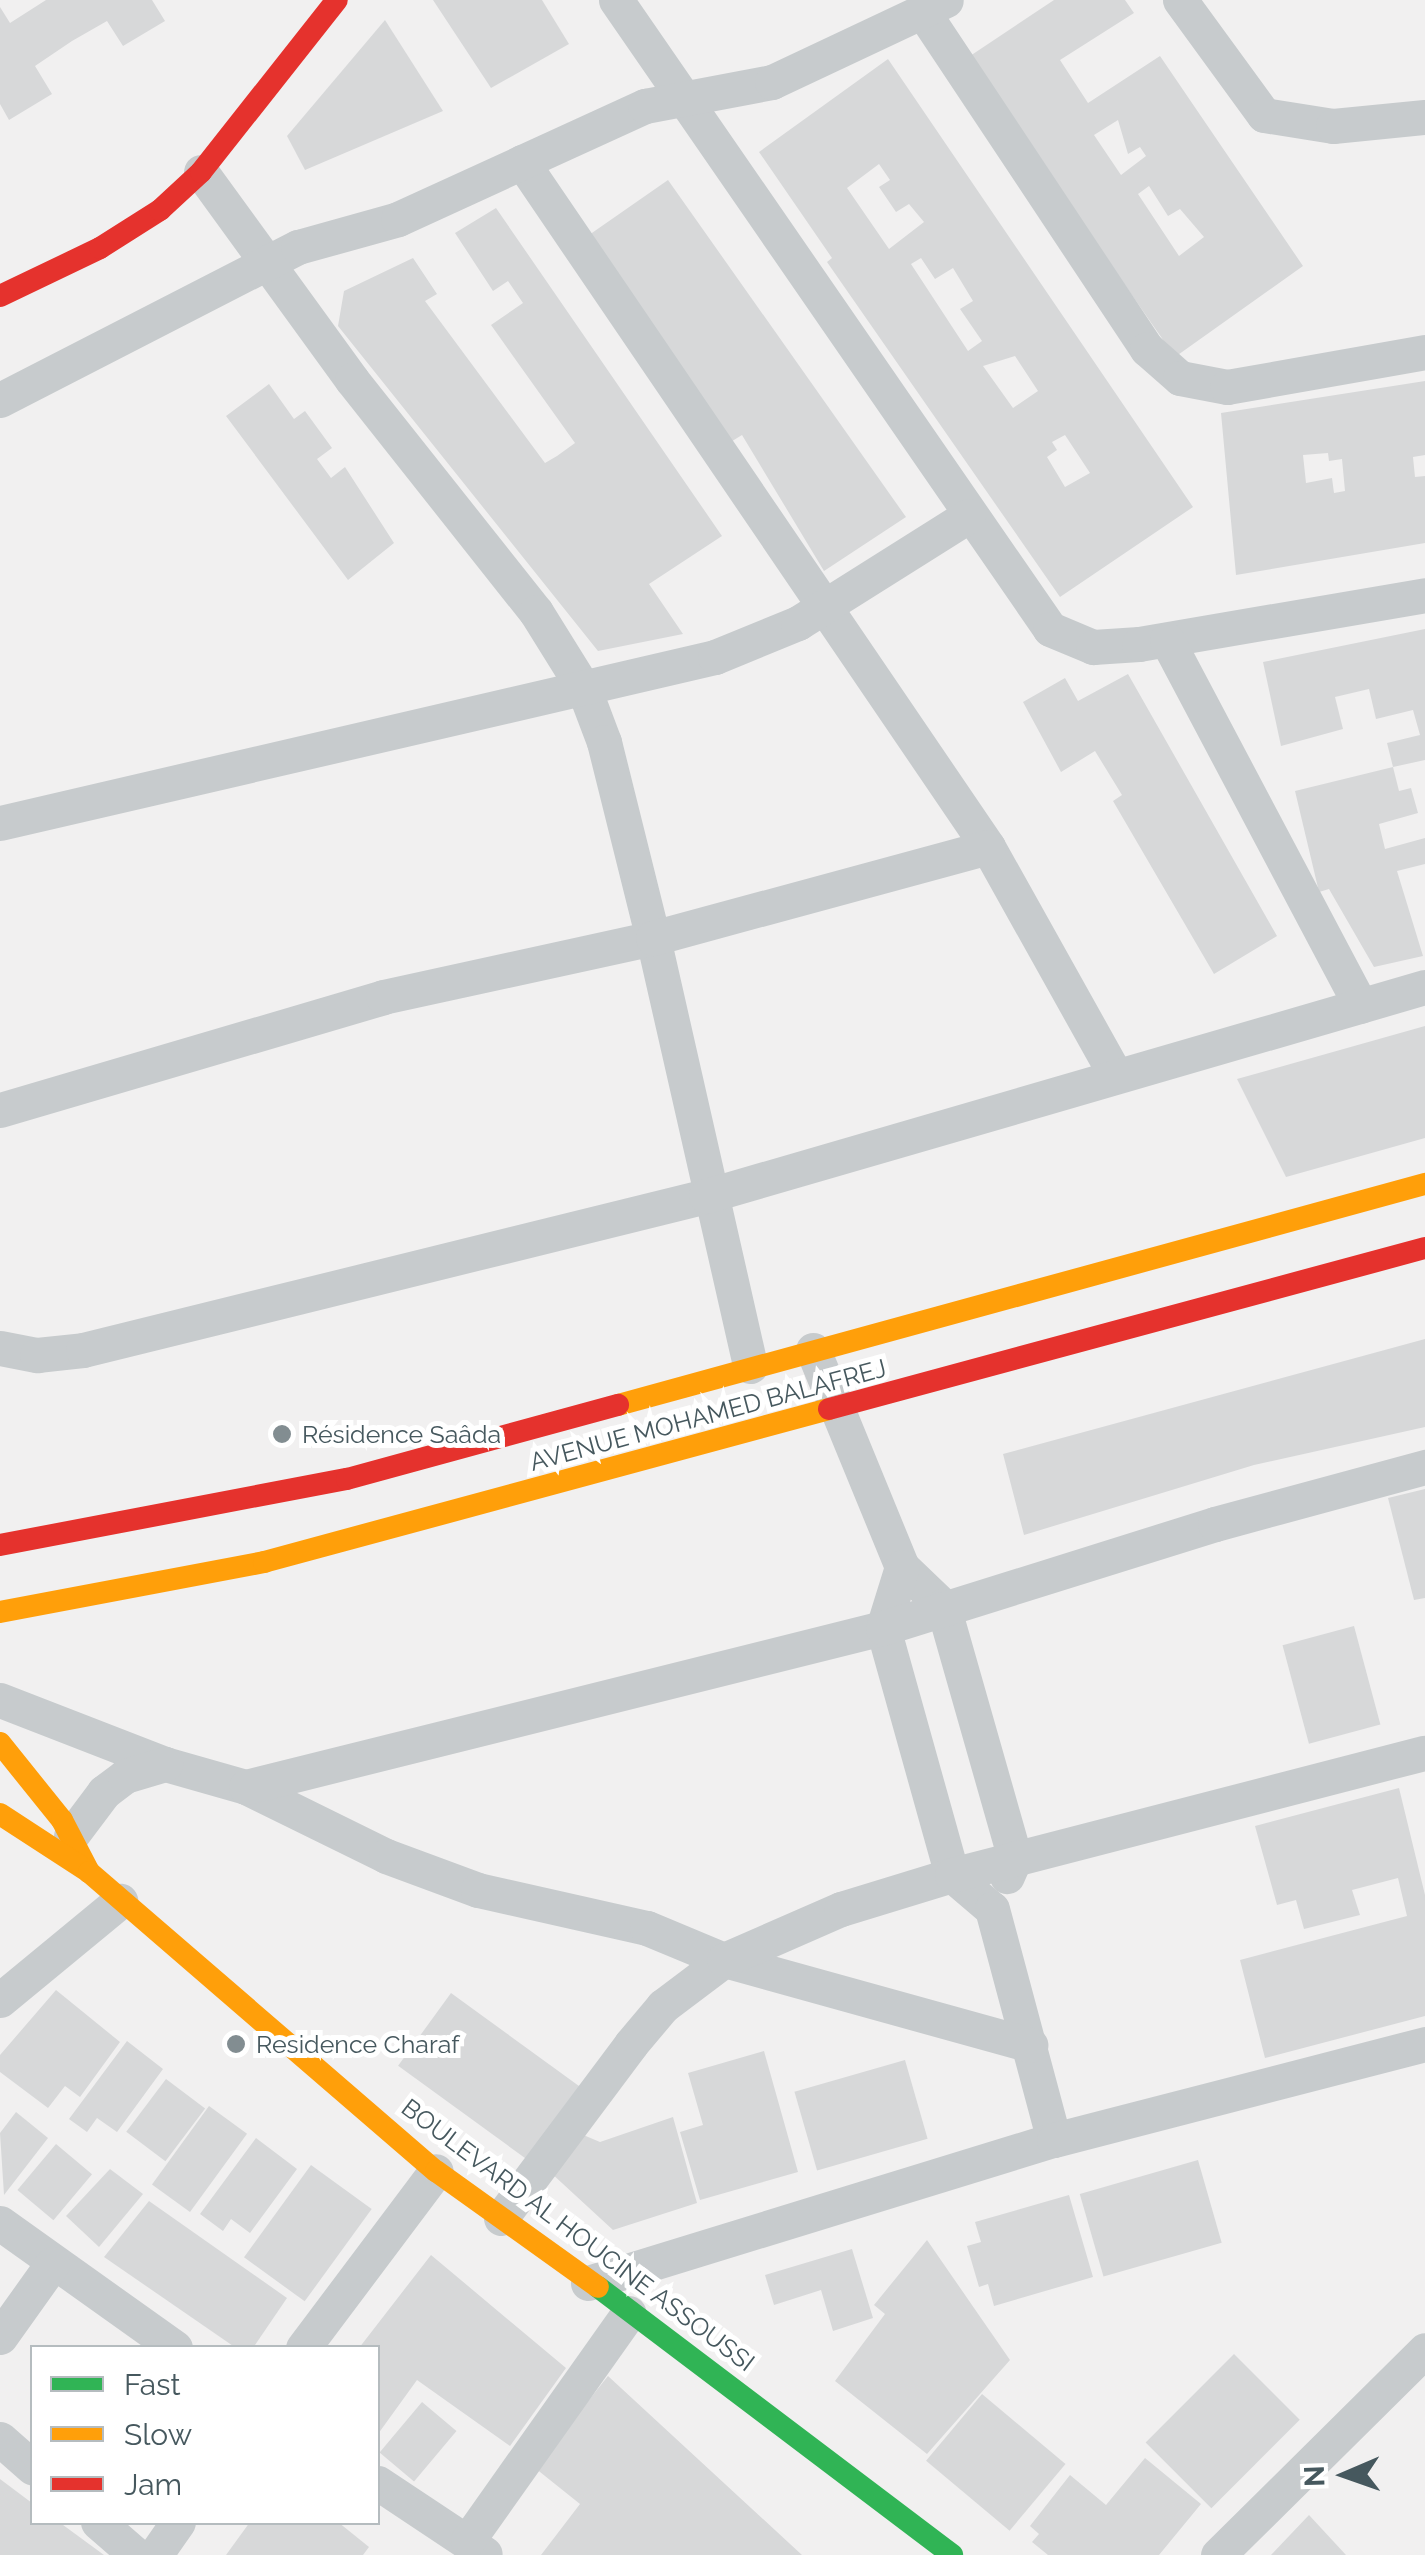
<!DOCTYPE html>
<meta charset="utf-8">
<style>
body{margin:0}
#map{position:relative;width:1425px;height:2555px;overflow:hidden;background:#f1f0f0;font-family:Raleway,sans-serif}
div>[style]{position:absolute}
[style*='--x']{left:calc(var(--x)*1px);top:calc(var(--y)*1px);width:calc(var(--w)*1px);rotate:calc(var(--a)*1deg)}
.building>*{inset:0;background:#d7d8d9;transform-origin:0 0}
.street>*{height:35px;margin:-17.5px;padding:0 17.5px;transform-origin:17.5px;border-radius:17.5px;background:#c7cbcd}
.fast>*{height:22px;margin:-11px;padding:0 11px;transform-origin:11px;border-radius:11px;background:#30b455}
.slow>*{height:22px;margin:-11px;padding:0 11px;transform-origin:11px;border-radius:11px;background:#ff9f0a}
.jam>*{height:22px;margin:-11px;padding:0 11px;transform-origin:11px;border-radius:11px;background:#e5322d}
.dots>*{width:28px;height:28px;translate:-50% -50%;box-sizing:border-box;border:5px solid #fff;border-radius:50%}
span{translate:-50% -50%;white-space:nowrap;text-align:center;line-height:1.15;-webkit-text-stroke:10px #fff;paint-order:stroke}
.street-label{font-size:25px;color:#46585e}
.poi-label{font-size:25px;color:#46585e}
.left{translate:0 -50%;text-align:left}
.legend{position:absolute;left:30px;top:2345px;width:350px;height:180px;box-sizing:border-box;background:#fff;border:2px solid #b5bcbf;margin:0;padding:12px 18px;list-style:none;font-size:30px;color:#46585e}
.legend li{display:flex;align-items:center;gap:20px;height:50px}
.legend b{width:50px;border:2px solid #b5bcbf}
.north{position:absolute;left:1295px;top:2425px;width:100px;height:100px;-webkit-text-stroke:8px #fff;paint-order:stroke;rotate:268deg;font-size:28px;font-weight:700;line-height:40px;text-align:center;color:#46585e}
.north::after{content:'';display:block;margin:auto;width:35px;height:45px;background:#46585e;clip-path:polygon(50% 0,100% 100%,50% 72%,0 100%)}
</style>
<div id="map">
<div class="building">
<i style="clip-path:polygon(46px 0,152px 0,165px 21px,123px 46px,107px 21px,72px 41px,35px 66px,52px 94px,9px 120px,0 104px,0 7px,10px 23px)"></i>
<i style="clip-path:polygon(433px 0,542px 0,569px 44px,491px 88px)"></i>
<i style="clip-path:polygon(evenodd,1054px 0,1125px 0,1134px 13px,1060px 60px,1088px 103px,1160px 56px,1303px 266px,1175px 357px,967px 58px,1054px 0,1118px 120px,1128px 154px,1140px 147px,1146px 156px,1121px 175px,1094px 135px,1118px 120px,1054px 0,1149px 186px,1168px 216px,1180px 209px,1204px 237px,1179px 256px,1138px 194px,1149px 186px)"></i>
<i style="clip-path:polygon(385px 20px,443px 111px,305px 170px,287px 136px)"></i>
<i style="clip-path:polygon(evenodd,888px 59px,1193px 507px,1060px 597px,827px 262px,832px 258px,759px 152px,888px 59px,879px 164px,890px 180px,879px 187px,896px 212px,909px 204px,924px 222px,889px 249px,847px 188px,879px 164px,888px 59px,921px 258px,935px 279px,953px 268px,973px 301px,960px 309px,982px 341px,968px 351px,911px 264px,921px 258px,888px 59px,1015px 356px,1038px 391px,1013px 408px,983px 366px,1015px 356px,888px 59px,1065px 435px,1090px 473px,1065px 487px,1047px 457px,1057px 450px,1052px 442px,1065px 435px)"></i>
<i style="clip-path:polygon(668px 180px,906px 517px,824px 571px,742px 435px,729px 443px,589px 235px)"></i>
<i style="clip-path:polygon(496px 208px,722px 536px,649px 584px,683px 634px,598px 651px,338px 326px,344px 291px,413px 258px,437px 294px,425px 301px,545px 463px,557px 456px,575px 443px,491px 325px,523px 303px,508px 281px,493px 291px,455px 233px)"></i>
<i style="clip-path:polygon(evenodd,1425px 381px,1425px 455px,1413px 457px,1415px 477px,1425px 476px,1425px 543px,1236px 575px,1221px 413px,1425px 381px,1328px 453px,1329px 461px,1342px 459px,1345px 491px,1334px 493px,1332px 478px,1306px 483px,1303px 455px,1328px 453px)"></i>
<i style="clip-path:polygon(269px 384px,294px 419px,305px 411px,332px 448px,317px 459px,331px 478px,345px 467px,394px 543px,348px 580px,226px 416px)"></i>
<i style="clip-path:polygon(1425px 629px,1425px 760px,1393px 767px,1387px 743px,1420px 735px,1413px 710px,1376px 719px,1369px 689px,1335px 697px,1343px 729px,1281px 746px,1263px 662px)"></i>
<i style="clip-path:polygon(1128px 674px,1277px 936px,1214px 974px,1113px 801px,1122px 795px,1095px 751px,1061px 772px,1023px 702px,1065px 678px,1078px 701px)"></i>
<i style="clip-path:polygon(1393px 767px,1399px 791px,1411px 788px,1418px 813px,1379px 824px,1385px 849px,1425px 838px,1425px 864px,1397px 871px,1423px 956px,1374px 967px,1329px 889px,1319px 892px,1295px 791px)"></i>
<i style="clip-path:polygon(1425px 1026px,1425px 1138px,1286px 1177px,1237px 1079px)"></i>
<i style="clip-path:polygon(1425px 1339px,1425px 1427px,1254px 1465px,1024px 1535px,1003px 1454px)"></i>
<i style="clip-path:polygon(1425px 1489px,1425px 1598px,1414px 1600px,1388px 1498px)"></i>
<i style="left:1354px;top:1626px;width:102px;height:74px;rotate:75deg"></i>
<i style="clip-path:polygon(1399px 1788px,1425px 1895px,1425px 2016px,1265px 2058px,1240px 1960px,1407px 1916px,1398px 1878px,1352px 1890px,1360px 1915px,1304px 1929px,1296px 1900px,1277px 1905px,1255px 1826px)"></i>
<i style="clip-path:polygon(56px 1990px,120px 2042px,80px 2097px,65px 2086px,48px 2108px,0 2072px,0 2055px)"></i>
<i style="left:451px;top:1993px;width:165px;height:90px;rotate:36deg"></i>
<i style="clip-path:polygon(127px 2041px,163px 2069px,117px 2132px,97px 2118px,87px 2132px,69px 2119px)"></i>
<i style="clip-path:polygon(764px 2051px,798px 2172px,700px 2200px,680px 2132px,703px 2125px,688px 2073px)"></i>
<i style="left:905px;top:2060px;width:82px;height:115px;rotate:74deg"></i>
<i style="left:166px;top:2079px;width:49px;height:66px;rotate:37deg"></i>
<i style="left:209px;top:2106px;width:47px;height:97px;rotate:36deg"></i>
<i style="clip-path:polygon(16px 2112px,48px 2138px,4px 2195px,0 2133px)"></i>
<i style="clip-path:polygon(673px 2117px,697px 2203px,613px 2230px,550px 2172px,581px 2134px,600px 2142px)"></i>
<i style="clip-path:polygon(256px 2138px,297px 2169px,250px 2233px,231px 2219px,223px 2231px,200px 2214px)"></i>
<i style="left:56px;top:2144px;width:47px;height:60px;rotate:40deg"></i>
<i style="left:1198px;top:2160px;width:86px;height:123px;rotate:74deg"></i>
<i style="left:311px;top:2165px;width:75px;height:114px;rotate:36deg"></i>
<i style="clip-path:polygon(110px 2169px,143px 2194px,99px 2247px,66px 2216px)"></i>
<i style="clip-path:polygon(1069px 2195px,1093px 2277px,994px 2306px,988px 2284px,979px 2287px,967px 2246px,981px 2242px,975px 2222px)"></i>
<i style="clip-path:polygon(149px 2201px,287px 2298px,253px 2348px,236px 2348px,104px 2257px)"></i>
<i style="clip-path:polygon(927px 2240px,1010px 2360px,927px 2454px,835px 2381px,885px 2314px,874px 2305px)"></i>
<i style="clip-path:polygon(852px 2249px,873px 2318px,833px 2331px,821px 2290px,774px 2305px,765px 2275px)"></i>
<i style="clip-path:polygon(431px 2255px,566px 2368px,510px 2446px,417px 2380px,378px 2434px,378px 2348px,359px 2348px)"></i>
<i style="left:1234px;top:2354px;width:93px;height:125px;rotate:45deg"></i>
<i style="clip-path:polygon(608px 2376px,802px 2555px,541px 2555px,580px 2504px,535px 2468px)"></i>
<i style="left:982px;top:2394px;width:109px;height:87px;rotate:40deg"></i>
<i style="left:422px;top:2402px;width:45px;height:66px;rotate:40deg"></i>
<i style="clip-path:polygon(1145px 2458px,1201px 2504px,1159px 2555px,1048px 2555px,1032px 2542px,1039px 2534px,1030px 2526px,1070px 2475px,1106px 2505px)"></i>
<i style="clip-path:polygon(0 2479px,32px 2503px,32px 2522px,59px 2522px,104px 2555px,0 2555px)"></i>
<i style="clip-path:polygon(1309px 2515px,1346px 2555px,1271px 2555px)"></i>
<i style="clip-path:polygon(250px 2522px,338px 2522px,369px 2547px,363px 2555px,226px 2555px)"></i>
</div>
<div class="street">
<i style="--x:616;--y:0;--w:764;--a:55.39"></i>
<i style="--x:1050;--y:629;--w:47;--a:22.7"></i>
<i style="--x:1093;--y:647;--w:46;--a:-3.7"></i>
<i style="--x:1139;--y:644;--w:290;--a:-9.7"></i>
<i style="--x:1180;--y:0;--w:142;--a:53.9"></i>
<i style="--x:1264;--y:115;--w:70;--a:9.1"></i>
<i style="--x:1333;--y:126;--w:92;--a:-5.6"></i>
<i style="--x:923;--y:12;--w:405;--a:56.4"></i>
<i style="--x:1147;--y:349;--w:44;--a:41.3"></i>
<i style="--x:1180;--y:378;--w:48;--a:10.8"></i>
<i style="--x:1227;--y:387;--w:201;--a:-10"></i>
<i style="--x:522;--y:162;--w:828;--a:55.77"></i>
<i style="--x:988;--y:847;--w:260;--a:60.8"></i>
<i style="--x:201;--y:172;--w:257;--a:54"></i>
<i style="--x:352;--y:380;--w:296;--a:51.6"></i>
<i style="--x:536;--y:612;--w:91;--a:58.1"></i>
<i style="--x:584;--y:689;--w:57;--a:69.3"></i>
<i style="--x:604;--y:742;--w:202;--a:76"></i>
<i style="--x:653;--y:938;--w:439;--a:77.2"></i>
<i style="--x:0;--y:400;--w:335;--a:-27.2"></i>
<i style="--x:298;--y:247;--w:104;--a:-15.6"></i>
<i style="--x:398;--y:219;--w:272;--a:-24.6"></i>
<i style="--x:645;--y:106;--w:129;--a:-10.7"></i>
<i style="--x:772;--y:82;--w:192;--a:-25.2"></i>
<i style="--x:1167;--y:640;--w:414;--a:62.1"></i>
<i style="--x:0;--y:823;--w:734;--a:-13.07"></i>
<i style="--x:715;--y:657;--w:90;--a:-22.3"></i>
<i style="--x:798;--y:623;--w:201;--a:-32.2"></i>
<i style="--x:0;--y:1110;--w:399;--a:-16.4"></i>
<i style="--x:383;--y:997;--w:276;--a:-12.3"></i>
<i style="--x:653;--y:938;--w:347;--a:-15.2"></i>
<i style="--x:0;--y:1348;--w:38;--a:11"></i>
<i style="--x:37;--y:1355;--w:46;--a:-6.2"></i>
<i style="--x:83;--y:1350;--w:642;--a:-13.88"></i>
<i style="--x:706;--y:1196;--w:749;--a:-16.21"></i>
<i style="--x:813;--y:1350;--w:235;--a:67.7"></i>
<i style="--x:902;--y:1567;--w:57;--a:43.6"></i>
<i style="--x:943;--y:1606;--w:262;--a:74.1"></i>
<i style="--x:1015;--y:1858;--w:20;--a:114"></i>
<i style="--x:902;--y:1567;--w:64;--a:107.3"></i>
<i style="--x:883;--y:1628;--w:256;--a:74.4"></i>
<i style="--x:952;--y:1875;--w:52;--a:40.4"></i>
<i style="--x:992;--y:1909;--w:239;--a:75"></i>
<i style="--x:0;--y:1700;--w:177;--a:21.2"></i>
<i style="--x:165;--y:1764;--w:84;--a:15.9"></i>
<i style="--x:246;--y:1787;--w:156;--a:26.2"></i>
<i style="--x:386;--y:1856;--w:98;--a:20.3"></i>
<i style="--x:478;--y:1890;--w:173;--a:12.7"></i>
<i style="--x:647;--y:1928;--w:83;--a:22.6"></i>
<i style="--x:724;--y:1960;--w:318;--a:15.5"></i>
<i style="--x:246;--y:1787;--w:657;--a:-14.02"></i>
<i style="--x:883;--y:1628;--w:348;--a:-17.4"></i>
<i style="--x:1215;--y:1524;--w:218;--a:-15.2"></i>
<i style="--x:71;--y:1836;--w:55;--a:-53.1"></i>
<i style="--x:104;--y:1792;--w:26;--a:-37"></i>
<i style="--x:125;--y:1776;--w:42;--a:-16.7"></i>
<i style="--x:0;--y:2000;--w:156;--a:-39.5"></i>
<i style="--x:501;--y:2218;--w:217;--a:-53.2"></i>
<i style="--x:631;--y:2044;--w:50;--a:-49.9"></i>
<i style="--x:663;--y:2006;--w:76;--a:-37"></i>
<i style="--x:724;--y:1960;--w:128;--a:-23.6"></i>
<i style="--x:841;--y:1909;--w:116;--a:-17"></i>
<i style="--x:952;--y:1875;--w:488;--a:-14.5"></i>
<i style="--x:0;--y:2223;--w:215;--a:35.5"></i>
<i style="--x:588;--y:2283;--w:487;--a:-17.1"></i>
<i style="--x:1054;--y:2140;--w:383;--a:-14.5"></i>
<i style="--x:0;--y:2337;--w:90;--a:-54.5"></i>
<i style="--x:303;--y:2348;--w:221;--a:-53.1"></i>
<i style="--x:0;--y:2439;--w:43;--a:41.2"></i>
<i style="--x:378;--y:2483;--w:128;--a:33.6"></i>
<i style="--x:98;--y:2522;--w:50;--a:41"></i>
<i style="--x:468;--y:2540;--w:278;--a:-54.7"></i>
<i style="--x:155;--y:2555;--w:40;--a:-55.1"></i>
<i style="--x:1218;--y:2555;--w:291;--a:-44.7"></i>
</div>
<div class="fast">
<i style="--x:598;--y:2287;--w:444;--a:37.1"></i>
</div>
<div class="slow">
<i style="--x:618;--y:1405;--w:837;--a:-15.32"></i>
<i style="--x:0;--y:1612;--w:269;--a:-10.7"></i>
<i style="--x:264;--y:1562;--w:585;--a:-15.15"></i>
<i style="--x:0;--y:1743;--w:99;--a:51.2"></i>
<i style="--x:62;--y:1820;--w:59;--a:62.6"></i>
<i style="--x:0;--y:1814;--w:106;--a:33.1"></i>
<i style="--x:89;--y:1872;--w:458;--a:40.8"></i>
<i style="--x:436;--y:2171;--w:199;--a:35.6"></i>
</div>
<div class="jam">
<i style="--x:0;--y:296;--w:111;--a:-25.6"></i>
<i style="--x:100;--y:248;--w:71;--a:-32.3"></i>
<i style="--x:160;--y:210;--w:56;--a:-42.8"></i>
<i style="--x:201;--y:172;--w:219;--a:-51.7"></i>
<i style="--x:829;--y:1409;--w:617;--a:-15.12"></i>
<i style="--x:0;--y:1545;--w:353;--a:-10.8"></i>
<i style="--x:347;--y:1479;--w:281;--a:-15.3"></i>
</div>
<div class="dots">
<i style="left:282px;top:1434px;background:#828d91"></i>
<i style="left:236px;top:2044px;background:#828d91"></i>
</div>
<div class="street-label">
<span style="left:708px;top:1415px;rotate:-15deg">AVENUE MOHAMED BALAFREJ</span>
<span style="left:578px;top:2235px;rotate:37deg">BOULEVARD AL HOUCINE ASSOUSSI</span>
</div>
<div class="poi-label">
<span class="left" style="left:302px;top:1434px">Résidence Saâda</span>
<span class="left" style="left:256px;top:2044px">Residence Charaf</span>
</div>
<ul class="legend">
<li><b style="height:12px;background:#30b455"></b>Fast</li>
<li><b style="height:12px;background:#ff9f0a"></b>Slow</li>
<li><b style="height:12px;background:#e5322d"></b>Jam</li>
</ul>
<div class="north">N</div>
</div>
